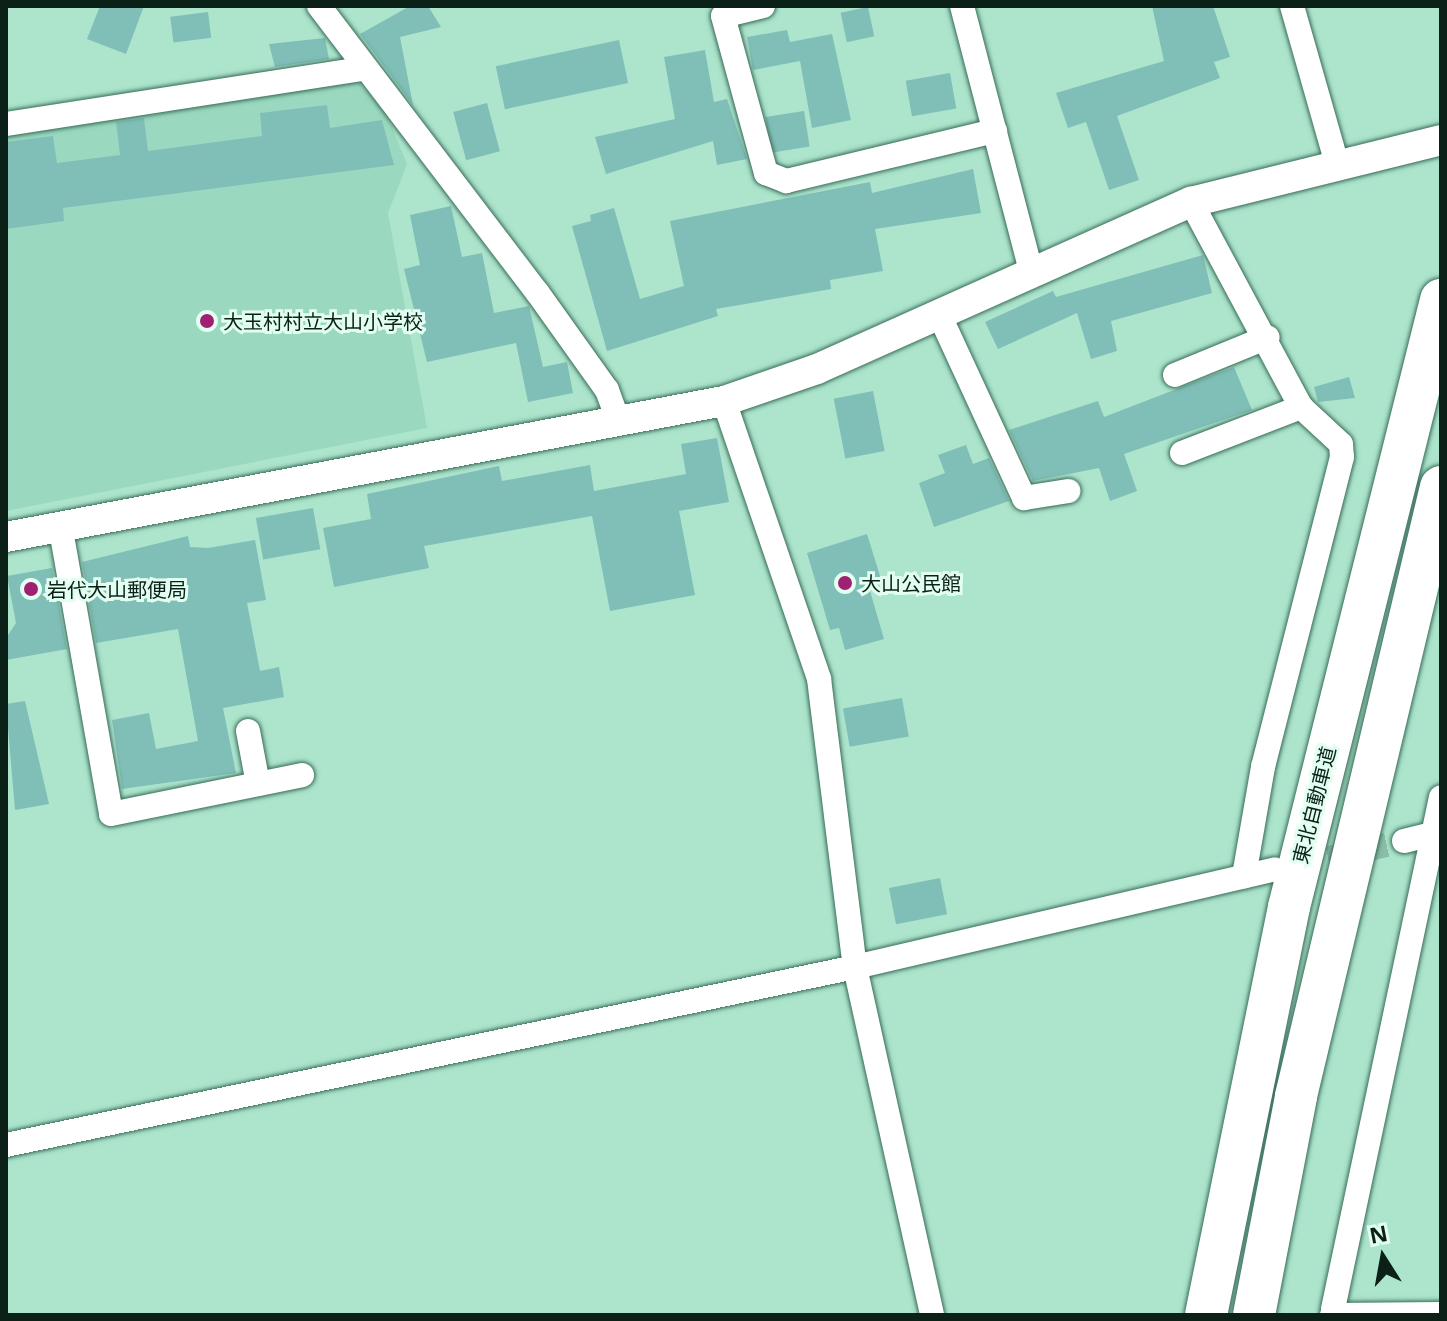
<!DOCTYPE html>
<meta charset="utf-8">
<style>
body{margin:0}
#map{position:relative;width:1447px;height:1321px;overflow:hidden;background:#ace4cc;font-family:"Noto Sans","Noto Sans JP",sans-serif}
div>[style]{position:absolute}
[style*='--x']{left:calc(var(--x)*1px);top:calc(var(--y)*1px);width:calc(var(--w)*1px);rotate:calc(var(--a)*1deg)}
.built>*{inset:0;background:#9ad9bf}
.building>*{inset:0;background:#80bfb8;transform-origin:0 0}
.minor-tunnel>*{height:24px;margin-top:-12px;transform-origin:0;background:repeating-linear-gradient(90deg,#8cbda8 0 24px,transparent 0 36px)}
.roads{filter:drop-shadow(0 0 2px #386c58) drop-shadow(0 0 2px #386c58)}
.minor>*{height:24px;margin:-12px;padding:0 12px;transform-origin:12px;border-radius:12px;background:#fff}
.tertiary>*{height:30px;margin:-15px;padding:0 15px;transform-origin:15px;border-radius:15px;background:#fff}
.motorway>*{height:42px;margin:-21px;padding:0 21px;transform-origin:21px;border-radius:21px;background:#fff}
.dots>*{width:22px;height:22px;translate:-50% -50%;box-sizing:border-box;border:4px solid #e2fef1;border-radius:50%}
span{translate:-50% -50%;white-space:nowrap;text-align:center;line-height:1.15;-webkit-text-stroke:6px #e2fef1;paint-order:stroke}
.poi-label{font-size:20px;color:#0b2118}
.left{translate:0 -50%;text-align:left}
.street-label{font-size:20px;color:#0b2118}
.frame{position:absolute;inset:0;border:8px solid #0b2118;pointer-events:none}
.north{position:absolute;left:1343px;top:1217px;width:80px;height:80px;-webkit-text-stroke:6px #e2fef1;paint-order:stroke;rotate:349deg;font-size:22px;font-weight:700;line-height:32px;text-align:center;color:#0b2118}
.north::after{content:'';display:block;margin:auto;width:28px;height:36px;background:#0b2118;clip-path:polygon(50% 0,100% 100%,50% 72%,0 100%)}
</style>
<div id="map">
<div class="built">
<i style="clip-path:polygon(357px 82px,385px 110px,407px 164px,388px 213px,427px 428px,6px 511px,6px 134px)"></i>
</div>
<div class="building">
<i style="clip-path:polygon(100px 6px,144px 6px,126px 54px,87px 39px)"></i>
<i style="clip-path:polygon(410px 6px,428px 6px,441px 27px,400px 37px,413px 105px,360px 34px)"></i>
<i style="clip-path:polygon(1152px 6px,1213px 6px,1230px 57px,1214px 62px,1220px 78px,1117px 116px,1139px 180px,1109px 190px,1086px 122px,1068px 128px,1056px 93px,1164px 61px)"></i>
<i style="left:868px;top:7px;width:30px;height:28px;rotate:78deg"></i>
<i style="left:208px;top:12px;width:26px;height:38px;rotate:83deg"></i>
<i style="clip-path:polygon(787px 30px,790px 42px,832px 34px,851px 120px,812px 128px,800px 61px,753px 70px,747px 37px)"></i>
<i style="clip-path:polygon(325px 38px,329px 59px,275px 67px,269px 44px)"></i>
<i style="left:619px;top:40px;width:44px;height:126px;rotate:78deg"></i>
<i style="clip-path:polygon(705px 50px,714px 102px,727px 99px,747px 159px,717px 165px,713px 141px,606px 174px,595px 137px,675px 119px,664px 57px)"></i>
<i style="left:950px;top:73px;width:36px;height:45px;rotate:80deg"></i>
<i style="left:487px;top:103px;width:50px;height:35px;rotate:75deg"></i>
<i style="clip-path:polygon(327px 105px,330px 128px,382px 120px,394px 165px,63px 208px,64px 221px,6px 229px,6px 142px,53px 136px,57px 163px,120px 155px,116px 122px,144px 118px,148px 151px,262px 136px,260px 113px)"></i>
<i style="left:804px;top:111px;width:36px;height:39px;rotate:81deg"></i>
<i style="clip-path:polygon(973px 169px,981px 213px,875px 229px,883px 271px,830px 280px,831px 289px,716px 309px,718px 316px,607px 351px,572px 226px,591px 221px,590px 215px,614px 208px,640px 299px,684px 286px,670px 221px,870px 182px,872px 193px)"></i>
<i style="clip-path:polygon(451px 206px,462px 257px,482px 253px,494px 313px,529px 306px,543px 367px,567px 362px,573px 393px,528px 402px,516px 343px,427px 362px,404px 269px,420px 265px,410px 215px)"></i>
<i style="clip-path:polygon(1203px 255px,1212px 293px,1111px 321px,1117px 351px,1091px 359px,1077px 313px,998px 349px,985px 322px,1053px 291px,1056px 297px)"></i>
<i style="clip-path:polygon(1234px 367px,1252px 410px,1124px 454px,1137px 491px,1110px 501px,1099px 468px,1033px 481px,1009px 430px,1098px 401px,1104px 417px)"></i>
<i style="clip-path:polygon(1349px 377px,1355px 398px,1318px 402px,1314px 387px)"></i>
<i style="left:873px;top:391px;width:61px;height:40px;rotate:79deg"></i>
<i style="clip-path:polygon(717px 438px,729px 502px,679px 511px,695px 595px,610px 611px,592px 516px,424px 546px,429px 568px,334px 587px,323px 528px,371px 519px,367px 494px,499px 466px,502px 481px,590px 465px,594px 491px,686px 474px,681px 444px)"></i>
<i style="clip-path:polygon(966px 445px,973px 464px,989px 458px,1009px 501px,934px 527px,919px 483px,945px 473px,938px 455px)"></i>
<i style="left:313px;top:508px;width:42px;height:58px;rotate:80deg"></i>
<i style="clip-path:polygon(867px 534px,881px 579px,868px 584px,884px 639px,845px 650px,839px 628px,830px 630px,807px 553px)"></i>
<i style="clip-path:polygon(188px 536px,190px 547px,208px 548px,255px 540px,266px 600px,247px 603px,260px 671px,279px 667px,284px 697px,223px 708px,236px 773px,122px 789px,112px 720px,149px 713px,156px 749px,198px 741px,178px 629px,96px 643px,82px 562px)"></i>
<i style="clip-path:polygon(52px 568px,67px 649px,6px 660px,6px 638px,16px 623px,7px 576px)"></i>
<i style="left:902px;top:698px;width:39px;height:60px;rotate:80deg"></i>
<i style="clip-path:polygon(25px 701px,49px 804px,15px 810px,6px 704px)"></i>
<i style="left:940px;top:878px;width:37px;height:52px;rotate:79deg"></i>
</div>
<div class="minor-tunnel">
<i style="--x:1293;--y:866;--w:114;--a:-12.7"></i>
</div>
<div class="roads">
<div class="minor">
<i style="--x:319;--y:6;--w:360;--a:52.7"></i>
<i style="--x:537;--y:292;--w:120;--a:54.5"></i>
<i style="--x:607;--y:390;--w:29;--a:70"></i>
<i style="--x:763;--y:6;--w:41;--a:166"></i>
<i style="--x:723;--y:16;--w:163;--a:74.7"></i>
<i style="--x:766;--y:173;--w:22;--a:22"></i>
<i style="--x:786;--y:181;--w:215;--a:-13.5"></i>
<i style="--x:962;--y:6;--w:277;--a:75.4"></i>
<i style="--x:1292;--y:6;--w:168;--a:74.1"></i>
<i style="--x:6;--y:124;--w:360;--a:-8.8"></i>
<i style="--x:1191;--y:202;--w:233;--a:61.8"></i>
<i style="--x:1301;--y:407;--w:54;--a:42.8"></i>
<i style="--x:1341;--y:444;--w:13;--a:86"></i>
<i style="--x:1342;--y:457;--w:320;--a:104.3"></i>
<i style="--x:1263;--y:767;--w:111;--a:99.9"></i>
<i style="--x:939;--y:314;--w:203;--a:65.2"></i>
<i style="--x:1024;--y:498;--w:45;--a:-9"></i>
<i style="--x:1175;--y:375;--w:100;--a:-22.2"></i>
<i style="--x:724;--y:401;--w:294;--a:71.1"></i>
<i style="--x:819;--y:679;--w:290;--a:82.9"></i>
<i style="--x:855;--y:967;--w:356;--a:77.5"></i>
<i style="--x:1182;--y:453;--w:128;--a:-21.1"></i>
<i style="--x:61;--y:530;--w:288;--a:80"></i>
<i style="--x:111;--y:814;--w:195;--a:-11.5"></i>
<i style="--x:248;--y:731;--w:54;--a:79.3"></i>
<i style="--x:1404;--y:841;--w:38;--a:-14"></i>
<i style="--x:6;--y:1145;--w:867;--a:-11.84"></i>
<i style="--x:855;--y:967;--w:431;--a:-13.1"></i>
<i style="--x:1333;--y:1309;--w:523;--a:-78.09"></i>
<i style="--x:1332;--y:1315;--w:109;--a:-0.5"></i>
</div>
<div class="tertiary">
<i style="--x:6;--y:537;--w:731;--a:-10.73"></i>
<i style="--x:724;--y:401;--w:98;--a:-19"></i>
<i style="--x:817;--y:369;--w:410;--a:-24.1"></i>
<i style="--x:1191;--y:202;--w:258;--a:-13.9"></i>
</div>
<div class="motorway">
<i style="--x:1206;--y:1315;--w:416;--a:-78.5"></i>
<i style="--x:1289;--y:907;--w:626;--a:-75.94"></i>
<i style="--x:1254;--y:1315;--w:223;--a:-79.1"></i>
<i style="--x:1296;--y:1096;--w:626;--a:-76.61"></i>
</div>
</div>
<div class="dots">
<i style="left:207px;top:321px;background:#a02073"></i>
<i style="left:845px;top:583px;background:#a02073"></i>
<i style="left:31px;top:589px;background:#a02073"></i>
</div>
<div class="poi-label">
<span class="left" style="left:223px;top:321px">大玉村村立大山小学校</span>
<span class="left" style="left:861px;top:583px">大山公民館</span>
<span class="left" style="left:47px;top:589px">岩代大山郵便局</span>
</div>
<div class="street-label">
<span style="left:1314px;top:805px;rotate:-76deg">東北自動車道</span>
</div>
<div class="frame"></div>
<div class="north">N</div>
</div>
